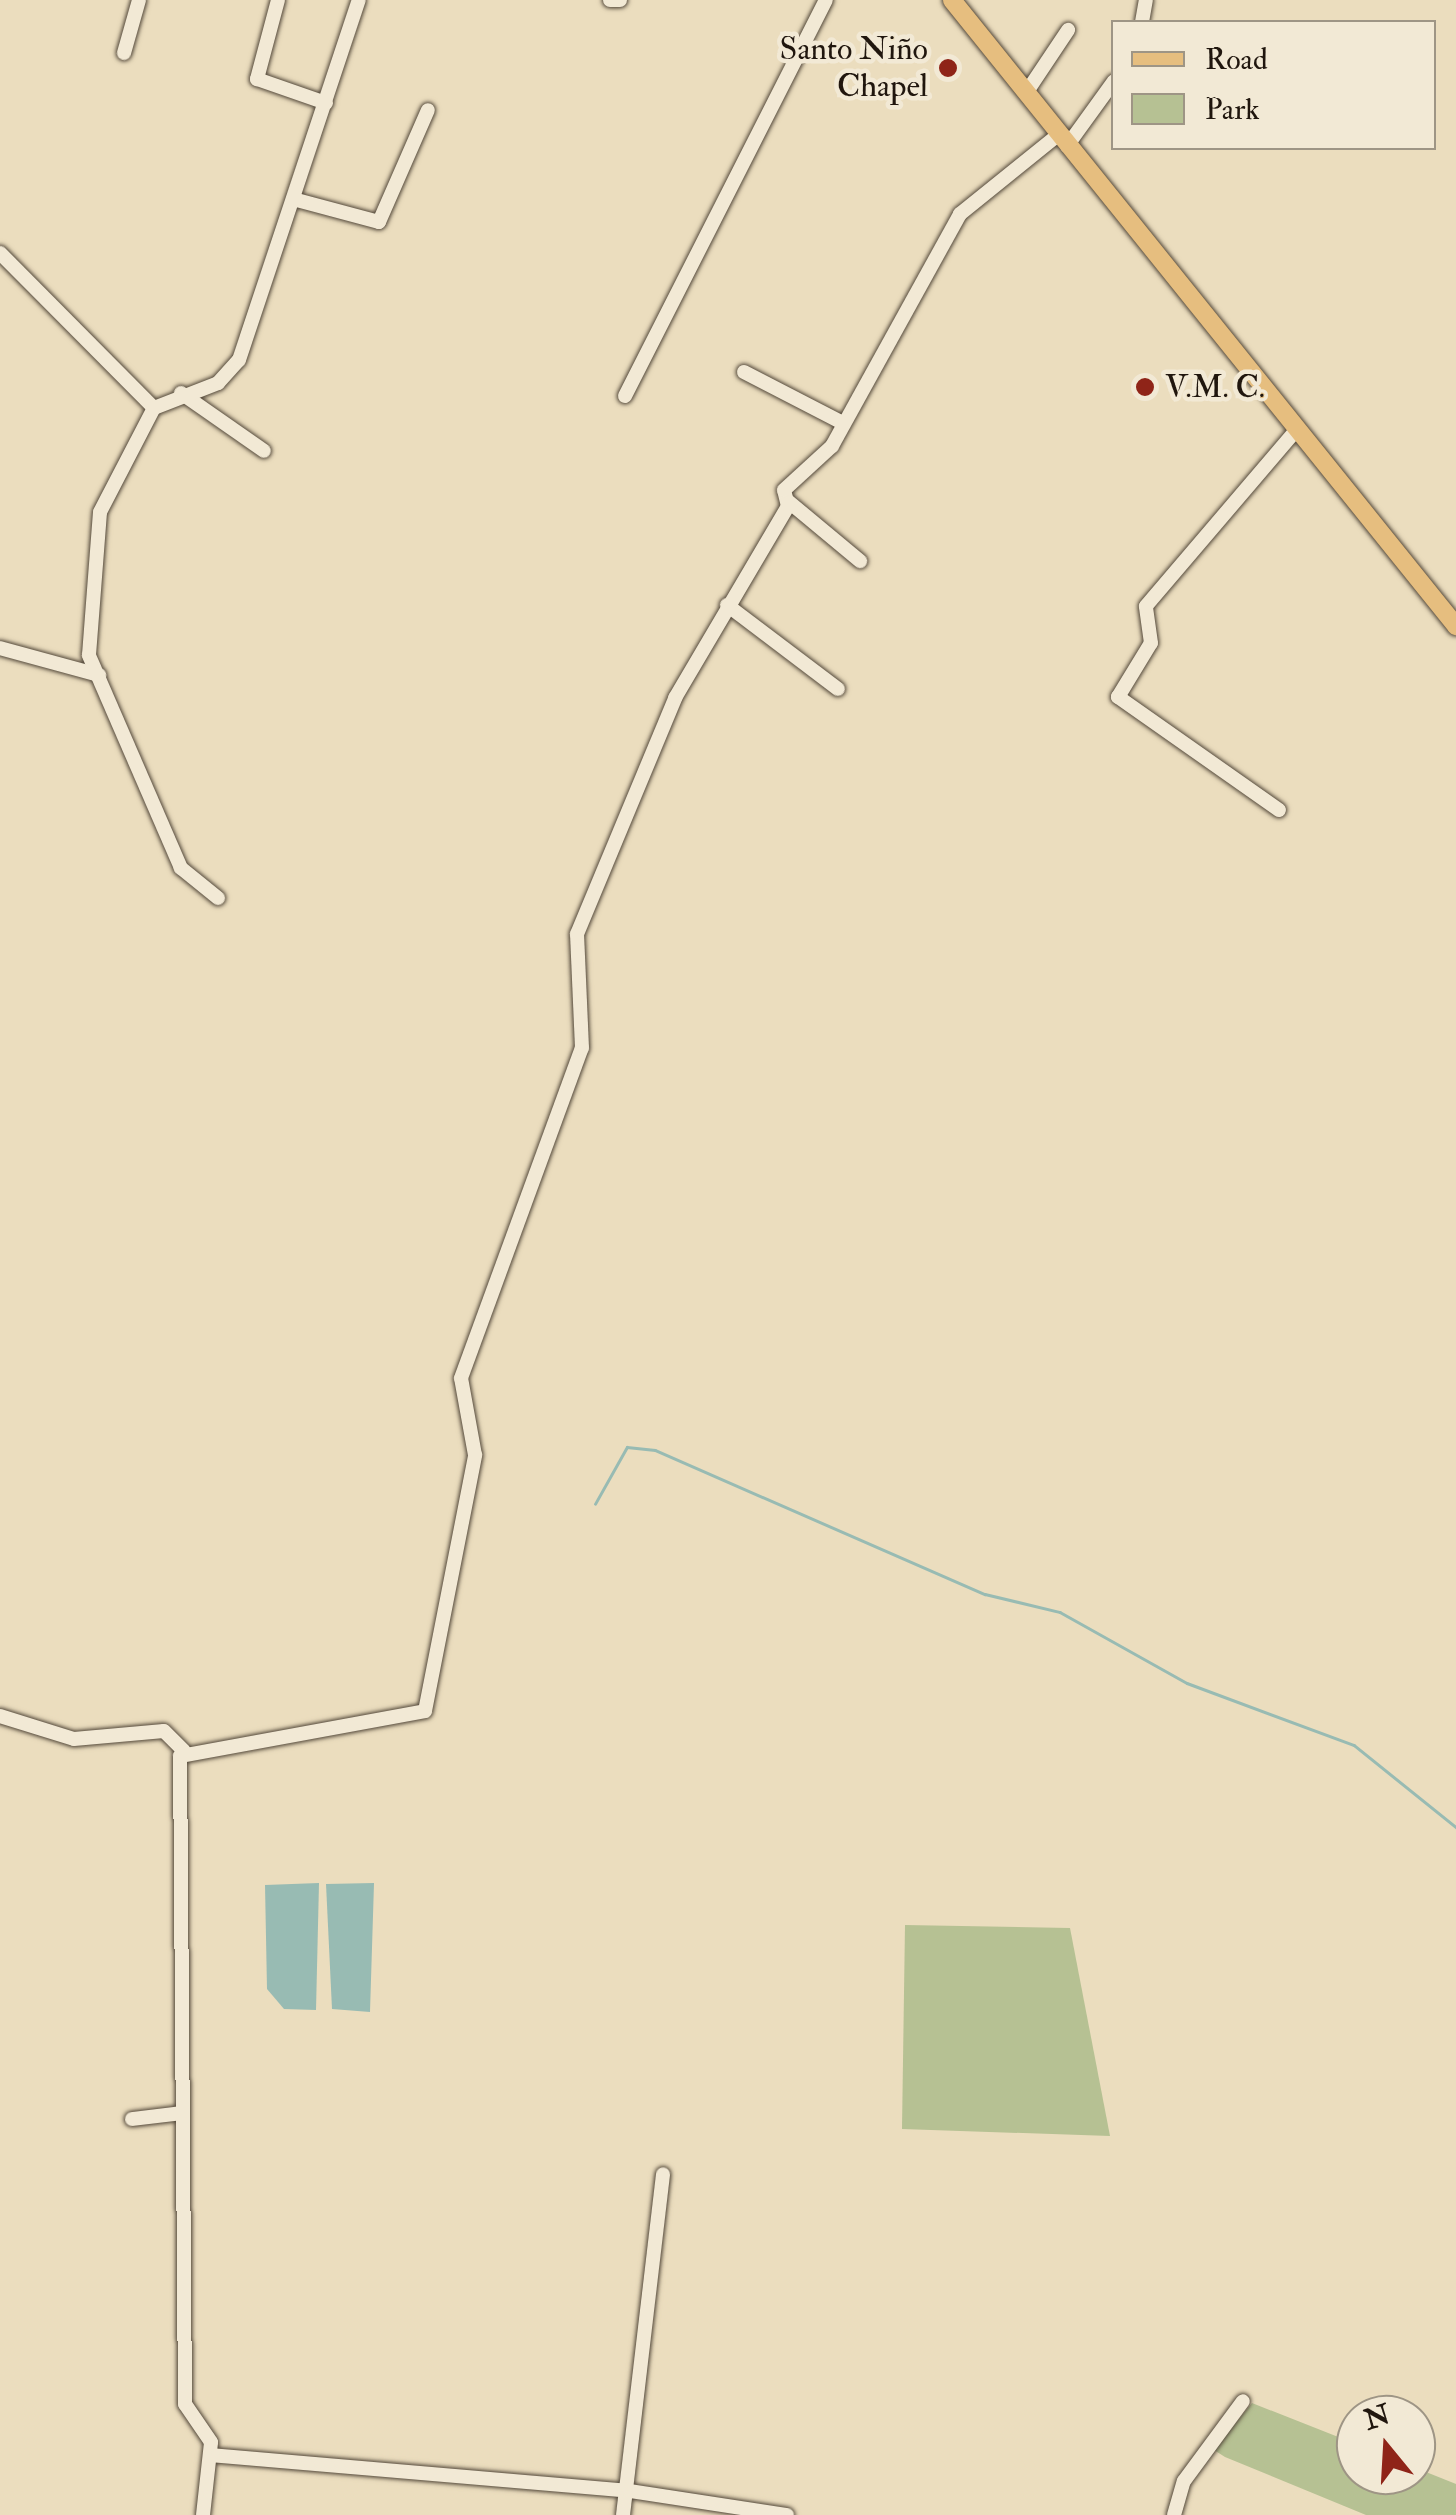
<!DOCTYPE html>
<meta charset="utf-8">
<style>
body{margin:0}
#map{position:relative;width:1456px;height:2515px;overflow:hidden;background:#ebddbe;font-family:"IM FELL Double Pica",serif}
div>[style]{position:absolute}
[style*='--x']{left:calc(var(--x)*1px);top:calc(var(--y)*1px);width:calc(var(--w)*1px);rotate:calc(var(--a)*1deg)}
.green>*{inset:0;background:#b6c193}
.water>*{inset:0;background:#98bbb3}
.stream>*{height:2.5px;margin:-1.25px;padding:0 1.25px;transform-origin:1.25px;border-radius:1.25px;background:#98bbb3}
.roads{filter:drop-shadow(0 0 2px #53483a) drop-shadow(0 0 2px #53483a)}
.minor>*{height:14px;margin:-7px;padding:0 7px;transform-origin:7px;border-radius:7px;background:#f2e9d5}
.major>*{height:18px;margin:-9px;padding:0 9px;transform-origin:9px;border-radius:9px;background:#e6be7f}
.dots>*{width:28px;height:28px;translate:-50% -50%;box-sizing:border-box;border:5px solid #f2e9d5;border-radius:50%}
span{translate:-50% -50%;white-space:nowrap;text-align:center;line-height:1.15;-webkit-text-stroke:9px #f2e9d5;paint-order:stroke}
.poi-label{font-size:32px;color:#20160e}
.right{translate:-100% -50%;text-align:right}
.left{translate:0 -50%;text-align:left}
.legend{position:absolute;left:1111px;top:20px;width:325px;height:130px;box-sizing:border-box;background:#f2e9d5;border:2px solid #9e9585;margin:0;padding:12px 18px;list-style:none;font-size:30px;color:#20160e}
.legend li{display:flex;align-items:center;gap:20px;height:50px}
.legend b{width:50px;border:2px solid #9e9585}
.north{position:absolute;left:1336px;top:2395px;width:100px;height:100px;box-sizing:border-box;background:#f2e9d5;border:2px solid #9e9585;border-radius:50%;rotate:342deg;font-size:28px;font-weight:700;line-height:40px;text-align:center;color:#20160e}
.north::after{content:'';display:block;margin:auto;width:35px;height:45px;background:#8f2418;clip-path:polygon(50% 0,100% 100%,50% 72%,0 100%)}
</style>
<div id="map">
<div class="green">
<i style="clip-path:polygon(905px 1925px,1070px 1928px,1110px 2136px,902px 2129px)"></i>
<i style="clip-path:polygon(1252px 2403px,1356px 2444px,1356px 2475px,1416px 2468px,1456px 2484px,1456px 2515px,1366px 2515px,1225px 2457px,1214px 2450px)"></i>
</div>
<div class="water">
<i style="clip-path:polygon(319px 1883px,316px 2010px,284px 2009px,267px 1989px,265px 1885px)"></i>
<i style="clip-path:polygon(374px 1883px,370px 2012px,332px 2009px,326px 1884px)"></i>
</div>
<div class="stream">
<i style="--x:595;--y:1504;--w:65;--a:-60.7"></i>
<i style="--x:627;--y:1447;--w:28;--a:6"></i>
<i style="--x:655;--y:1450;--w:360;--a:23.6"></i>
<i style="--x:985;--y:1594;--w:77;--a:13.5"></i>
<i style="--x:1060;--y:1612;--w:145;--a:29.2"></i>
<i style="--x:1187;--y:1683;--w:178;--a:20.4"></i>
<i style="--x:1354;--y:1745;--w:131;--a:38.8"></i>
</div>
<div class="roads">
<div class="minor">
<i style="--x:278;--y:0;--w:82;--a:104.9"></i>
<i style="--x:257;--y:79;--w:73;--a:19.2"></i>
<i style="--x:610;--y:0;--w:10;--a:0"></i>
<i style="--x:1142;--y:22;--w:22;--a:-80"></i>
<i style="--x:124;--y:53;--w:55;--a:-74.2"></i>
<i style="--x:1026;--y:93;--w:76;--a:-56.3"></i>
<i style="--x:1067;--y:146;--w:80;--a:-54.1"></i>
<i style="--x:293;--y:199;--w:89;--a:15"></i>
<i style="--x:379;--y:222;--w:122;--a:-66.4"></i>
<i style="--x:0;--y:253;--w:218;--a:45.2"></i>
<i style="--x:744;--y:372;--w:109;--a:27.3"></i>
<i style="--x:181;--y:393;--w:101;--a:34.9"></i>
<i style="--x:625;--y:396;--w:444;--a:-63.1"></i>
<i style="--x:788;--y:501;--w:94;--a:39.8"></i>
<i style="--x:727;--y:605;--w:139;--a:37.1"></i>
<i style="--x:0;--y:648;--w:103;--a:15.3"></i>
<i style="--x:1279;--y:810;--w:197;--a:-144.9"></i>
<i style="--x:1118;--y:697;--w:63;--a:-58.6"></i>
<i style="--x:1151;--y:643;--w:37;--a:-98"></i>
<i style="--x:1146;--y:606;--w:233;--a:-49.5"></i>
<i style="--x:218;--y:898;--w:48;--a:-141"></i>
<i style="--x:181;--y:868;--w:232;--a:-113.4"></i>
<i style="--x:89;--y:655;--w:143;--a:-85.6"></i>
<i style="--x:100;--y:512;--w:117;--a:-62.6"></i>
<i style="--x:154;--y:408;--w:69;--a:-21.3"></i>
<i style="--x:218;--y:383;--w:31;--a:-48"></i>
<i style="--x:239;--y:360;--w:379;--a:-71.6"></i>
<i style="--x:0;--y:1716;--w:77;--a:17.3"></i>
<i style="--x:74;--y:1739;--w:90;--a:-5.1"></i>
<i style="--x:164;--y:1731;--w:28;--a:45"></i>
<i style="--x:132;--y:2119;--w:50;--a:-6.8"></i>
<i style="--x:211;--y:2455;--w:413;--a:4.9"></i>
<i style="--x:623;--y:2490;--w:166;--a:8.7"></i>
<i style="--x:203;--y:2515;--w:73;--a:-83.7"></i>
<i style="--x:211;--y:2442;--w:46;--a:-124.4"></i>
<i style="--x:185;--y:2404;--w:648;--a:-90.44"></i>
<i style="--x:180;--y:1756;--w:249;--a:-10.4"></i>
<i style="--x:425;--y:1711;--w:261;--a:-78.9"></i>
<i style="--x:475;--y:1455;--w:78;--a:-100.3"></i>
<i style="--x:461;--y:1378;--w:351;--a:-69.9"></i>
<i style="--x:582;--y:1048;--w:114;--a:-92.5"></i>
<i style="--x:577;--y:934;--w:256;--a:-67.4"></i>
<i style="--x:675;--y:698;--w:223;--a:-59.5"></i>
<i style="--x:788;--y:506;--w:16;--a:-104"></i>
<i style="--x:784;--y:490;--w:65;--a:-42.5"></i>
<i style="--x:832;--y:446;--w:265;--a:-61.1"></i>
<i style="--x:960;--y:214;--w:126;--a:-38.9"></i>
<i style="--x:623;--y:2515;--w:343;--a:-83.3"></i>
<i style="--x:1174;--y:2515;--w:35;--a:-74"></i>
<i style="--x:1184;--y:2481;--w:99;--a:-53.6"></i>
</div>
<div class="major">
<i style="--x:952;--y:0;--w:804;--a:51.16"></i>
</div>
</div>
<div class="dots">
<i style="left:948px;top:68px;background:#8f2418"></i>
<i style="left:1145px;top:387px;background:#8f2418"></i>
</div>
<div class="poi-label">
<span class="right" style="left:928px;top:68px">Santo Niño<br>Chapel</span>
<span class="left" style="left:1165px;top:387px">V.M. C.</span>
</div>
<ul class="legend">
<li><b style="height:12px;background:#e6be7f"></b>Road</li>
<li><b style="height:28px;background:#b6c193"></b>Park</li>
</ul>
<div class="north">N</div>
</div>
